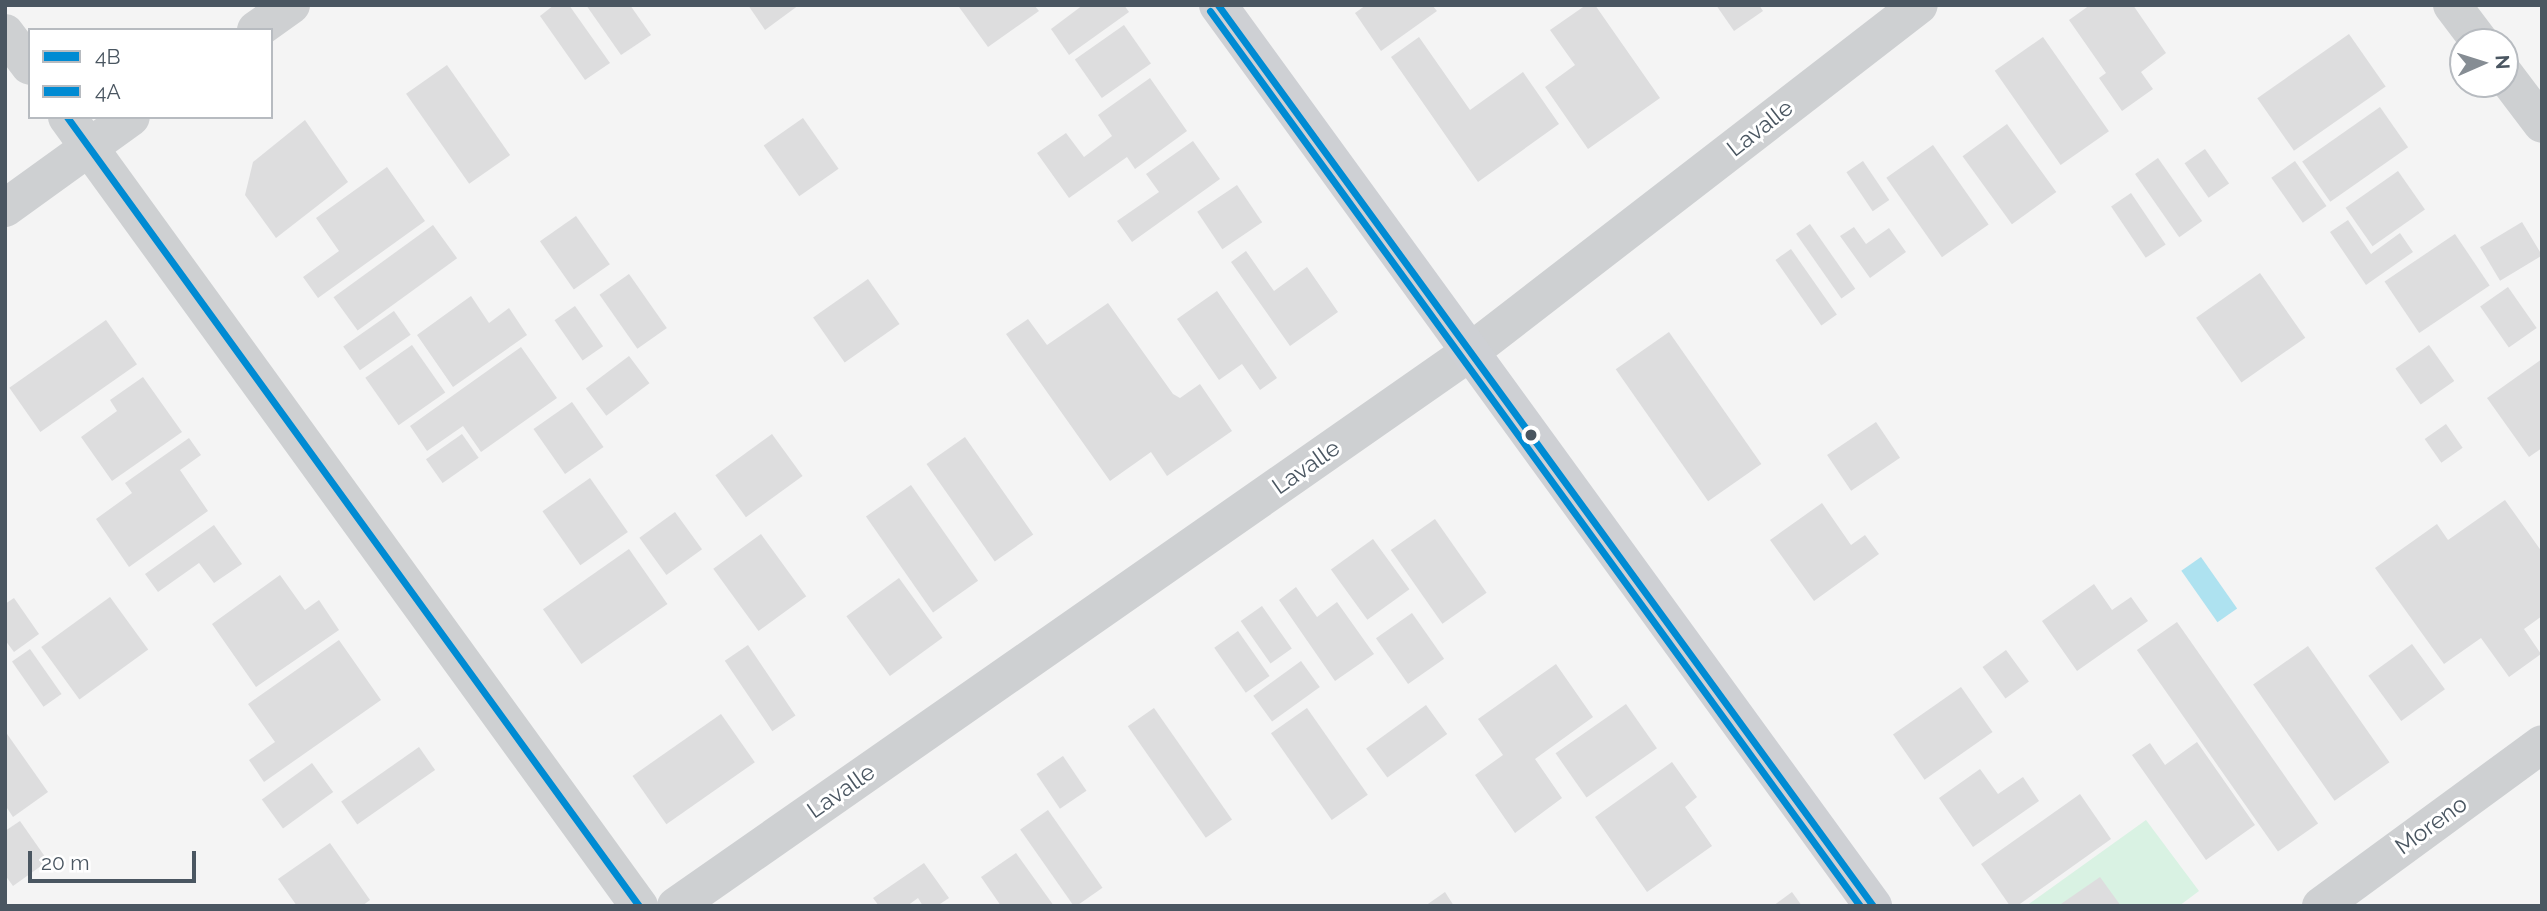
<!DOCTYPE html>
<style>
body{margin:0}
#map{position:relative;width:2547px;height:911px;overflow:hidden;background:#f4f4f4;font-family:Raleway,sans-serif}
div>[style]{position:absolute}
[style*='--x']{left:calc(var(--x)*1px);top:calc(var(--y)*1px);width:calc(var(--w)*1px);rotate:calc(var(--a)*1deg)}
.green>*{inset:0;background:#d9f2e3}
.water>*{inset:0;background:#aee2f0;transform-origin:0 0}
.building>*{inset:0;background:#ddddde;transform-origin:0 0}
.street>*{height:38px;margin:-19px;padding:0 19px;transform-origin:19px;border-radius:19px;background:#ced0d2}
.secondary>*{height:38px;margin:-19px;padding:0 19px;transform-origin:19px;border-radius:19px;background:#ced0d4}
.bus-1>*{height:7px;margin:-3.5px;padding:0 3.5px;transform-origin:3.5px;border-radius:3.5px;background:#008bd3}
.bus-2>*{height:7px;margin:-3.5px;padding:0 3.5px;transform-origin:3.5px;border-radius:3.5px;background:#008bd3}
.dots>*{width:19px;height:19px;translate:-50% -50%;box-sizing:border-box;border:4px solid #fff;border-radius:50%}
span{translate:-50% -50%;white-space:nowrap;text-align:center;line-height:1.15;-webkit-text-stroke:6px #fff;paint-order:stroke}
.street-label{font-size:23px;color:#4a5661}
.frame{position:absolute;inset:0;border:7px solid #4a5661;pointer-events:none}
.legend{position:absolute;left:28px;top:28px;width:245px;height:91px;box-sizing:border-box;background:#fff;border:2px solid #b7bbc0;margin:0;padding:9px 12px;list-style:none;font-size:21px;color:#4a5661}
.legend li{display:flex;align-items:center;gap:14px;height:35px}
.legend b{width:35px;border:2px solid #b7bbc0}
.north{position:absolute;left:2449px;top:28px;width:70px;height:70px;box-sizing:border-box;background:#fff;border:2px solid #b7bbc0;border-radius:50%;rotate:87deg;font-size:19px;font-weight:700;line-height:28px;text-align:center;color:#4a5661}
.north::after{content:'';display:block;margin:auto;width:24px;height:32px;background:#868d94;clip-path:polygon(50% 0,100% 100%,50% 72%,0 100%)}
.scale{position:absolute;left:28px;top:851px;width:168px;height:32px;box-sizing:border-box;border:4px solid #4a5661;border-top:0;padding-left:9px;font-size:21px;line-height:24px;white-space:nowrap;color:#4a5661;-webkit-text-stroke:5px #fff;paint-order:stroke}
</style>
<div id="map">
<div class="green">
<i style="clip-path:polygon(2146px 820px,2199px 891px,2179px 906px,2026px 906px)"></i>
</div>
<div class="water">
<i style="left:2201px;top:557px;width:63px;height:24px;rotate:55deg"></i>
</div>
<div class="building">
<i style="clip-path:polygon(554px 5px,569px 5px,610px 63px,585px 80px,540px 16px)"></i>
<i style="clip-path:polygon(586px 5px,630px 5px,651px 35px,621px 55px)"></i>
<i style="clip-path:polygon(748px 5px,799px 5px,765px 30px)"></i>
<i style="clip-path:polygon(1034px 5px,1039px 11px,988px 47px,959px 7px)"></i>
<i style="clip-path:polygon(1083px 5px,1124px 5px,1129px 12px,1069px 55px,1051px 29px)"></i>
<i style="clip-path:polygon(1366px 5px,1432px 5px,1437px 11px,1381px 51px,1355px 13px)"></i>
<i style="clip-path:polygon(1586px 5px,1595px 5px,1660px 98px,1588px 149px,1545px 87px,1575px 65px,1550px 30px)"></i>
<i style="clip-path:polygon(1716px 5px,1759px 5px,1763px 11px,1734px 31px)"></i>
<i style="clip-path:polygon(2090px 5px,2133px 5px,2166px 53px,2141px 72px,2153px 89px,2122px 111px,2099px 78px,2106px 73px,2069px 20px)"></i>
<i style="left:1124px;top:25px;width:47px;height:60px;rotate:55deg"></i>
<i style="left:2349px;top:34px;width:64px;height:112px;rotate:55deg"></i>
<i style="clip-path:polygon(1419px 37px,1470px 110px,1523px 72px,1559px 124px,1478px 182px,1391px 57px)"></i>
<i style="left:2043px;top:37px;width:115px;height:59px;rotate:55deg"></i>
<i style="left:447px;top:65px;width:110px;height:50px;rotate:55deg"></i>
<i style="clip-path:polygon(1150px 78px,1187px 131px,1135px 169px,1127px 157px,1069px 198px,1037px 153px,1066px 133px,1084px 157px,1112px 136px,1098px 115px)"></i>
<i style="left:2380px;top:107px;width:49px;height:95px;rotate:55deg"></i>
<i style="left:803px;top:118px;width:62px;height:48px;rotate:55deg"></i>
<i style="clip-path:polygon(305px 120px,348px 182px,276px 238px,245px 195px,253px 162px)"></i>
<i style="left:2007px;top:124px;width:84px;height:55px;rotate:54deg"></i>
<i style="clip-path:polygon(1193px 141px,1220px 179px,1132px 242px,1117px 221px,1159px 192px,1146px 174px)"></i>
<i style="left:1933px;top:145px;width:97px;height:57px;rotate:55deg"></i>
<i style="left:2205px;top:149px;width:42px;height:25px;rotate:55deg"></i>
<i style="left:2158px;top:158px;width:77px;height:28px;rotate:55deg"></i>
<i style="left:1863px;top:161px;width:47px;height:20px;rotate:56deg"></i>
<i style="left:2295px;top:161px;width:55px;height:29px;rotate:55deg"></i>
<i style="clip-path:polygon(387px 167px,425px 221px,318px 298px,303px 277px,339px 251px,316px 218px)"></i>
<i style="left:2398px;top:171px;width:47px;height:64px;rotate:55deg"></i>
<i style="left:1237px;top:185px;width:45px;height:48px;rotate:56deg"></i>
<i style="left:2131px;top:193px;width:62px;height:24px;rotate:56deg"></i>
<i style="left:576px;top:216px;width:59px;height:44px;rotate:55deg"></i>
<i style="clip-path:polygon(2348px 220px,2371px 254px,2400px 233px,2413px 252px,2366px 285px,2330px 232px)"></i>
<i style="left:2522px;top:222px;width:39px;height:49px;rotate:59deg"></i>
<i style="left:1810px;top:224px;width:79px;height:17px;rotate:55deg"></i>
<i style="left:433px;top:225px;width:41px;height:123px;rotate:54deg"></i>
<i style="clip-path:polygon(1854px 227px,1866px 244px,1889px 228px,1906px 252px,1870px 278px,1840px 236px)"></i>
<i style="left:2455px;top:234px;width:62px;height:85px;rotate:56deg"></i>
<i style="left:1791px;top:249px;width:80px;height:19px;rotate:55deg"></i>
<i style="clip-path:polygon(1246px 251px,1274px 291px,1307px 267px,1338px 312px,1290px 346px,1231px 262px)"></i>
<i style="left:2260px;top:273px;width:79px;height:78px;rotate:55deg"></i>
<i style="left:629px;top:274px;width:66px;height:36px;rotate:55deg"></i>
<i style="left:868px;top:279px;width:55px;height:67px;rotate:55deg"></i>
<i style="left:2508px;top:287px;width:50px;height:34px;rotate:55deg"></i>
<i style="clip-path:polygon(1217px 291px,1277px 378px,1260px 390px,1242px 364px,1219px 380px,1177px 319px)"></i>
<i style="clip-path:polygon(471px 296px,489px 323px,509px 308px,527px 335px,453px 387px,417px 335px)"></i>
<i style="clip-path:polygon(1108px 303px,1173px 394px,1180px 398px,1200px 384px,1232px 431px,1167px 476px,1151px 452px,1110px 481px,1006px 334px,1028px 319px,1047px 345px)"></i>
<i style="left:575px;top:306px;width:49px;height:25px;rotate:55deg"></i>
<i style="left:394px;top:311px;width:29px;height:62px;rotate:55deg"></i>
<i style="left:106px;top:320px;width:54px;height:118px;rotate:55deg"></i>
<i style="left:1669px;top:332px;width:161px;height:65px;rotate:55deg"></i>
<i style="left:412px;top:345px;width:58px;height:57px;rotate:55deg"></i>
<i style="left:2429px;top:345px;width:44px;height:41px;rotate:55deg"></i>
<i style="clip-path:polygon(521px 347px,557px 398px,481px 452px,463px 426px,427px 451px,410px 426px)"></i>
<i style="left:629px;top:356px;width:34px;height:54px;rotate:53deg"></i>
<i style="clip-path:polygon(2542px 359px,2542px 448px,2529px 457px,2487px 398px)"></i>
<i style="clip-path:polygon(143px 377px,182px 432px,112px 481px,81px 437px,117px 411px,110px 400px)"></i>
<i style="left:572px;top:402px;width:55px;height:47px;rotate:55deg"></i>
<i style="left:1876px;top:422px;width:43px;height:59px;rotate:56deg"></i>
<i style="left:2446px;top:424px;width:29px;height:26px;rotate:55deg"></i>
<i style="left:462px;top:434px;width:29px;height:44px;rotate:55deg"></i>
<i style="left:772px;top:434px;width:52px;height:70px;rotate:54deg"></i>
<i style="left:965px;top:437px;width:119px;height:47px;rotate:55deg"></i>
<i style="clip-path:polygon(189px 438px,201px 455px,180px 470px,208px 511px,129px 567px,96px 519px,132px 493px,125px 483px)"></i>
<i style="left:590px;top:478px;width:66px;height:58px;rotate:55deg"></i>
<i style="left:911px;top:485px;width:117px;height:55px;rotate:55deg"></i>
<i style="clip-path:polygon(2505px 500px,2542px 552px,2542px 616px,2524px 629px,2541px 654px,2509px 677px,2481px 638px,2444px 664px,2375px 568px,2437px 524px,2448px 540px)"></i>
<i style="clip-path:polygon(1822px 503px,1851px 545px,1865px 535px,1879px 554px,1814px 601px,1770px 540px)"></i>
<i style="left:675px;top:512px;width:46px;height:44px;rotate:54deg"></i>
<i style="left:1435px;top:519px;width:90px;height:54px;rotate:55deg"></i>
<i style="clip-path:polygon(214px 525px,242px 564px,214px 583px,199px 563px,158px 592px,145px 574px)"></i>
<i style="left:761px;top:534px;width:77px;height:59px;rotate:54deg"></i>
<i style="left:1373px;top:539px;width:62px;height:52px;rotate:54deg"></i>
<i style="left:629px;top:549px;width:67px;height:105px;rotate:55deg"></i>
<i style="clip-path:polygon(280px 575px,305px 610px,319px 600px,339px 630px,256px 687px,212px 624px)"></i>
<i style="left:899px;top:578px;width:74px;height:65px;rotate:54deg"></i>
<i style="clip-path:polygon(2094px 584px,2112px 610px,2131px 597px,2148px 621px,2077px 671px,2042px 621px)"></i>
<i style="clip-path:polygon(1296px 587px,1317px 617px,1337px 602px,1374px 654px,1335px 681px,1279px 600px)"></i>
<i style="left:110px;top:597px;width:65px;height:85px;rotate:54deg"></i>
<i style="clip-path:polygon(14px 598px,39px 634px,14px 652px,5px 640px,5px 604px)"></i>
<i style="left:1262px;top:606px;width:52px;height:26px;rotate:55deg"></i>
<i style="left:1412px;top:613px;width:56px;height:44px;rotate:55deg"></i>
<i style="left:2177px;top:622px;width:246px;height:49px;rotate:55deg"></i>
<i style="left:1238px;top:631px;width:55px;height:29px;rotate:55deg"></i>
<i style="clip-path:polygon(339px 640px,381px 700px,264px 782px,249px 760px,275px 742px,248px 704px)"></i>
<i style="left:2412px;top:644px;width:56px;height:54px;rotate:54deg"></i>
<i style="left:748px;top:645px;width:85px;height:28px;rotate:56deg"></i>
<i style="left:2308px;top:646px;width:142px;height:67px;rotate:55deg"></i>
<i style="left:30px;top:649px;width:55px;height:22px;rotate:55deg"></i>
<i style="left:2006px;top:650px;width:39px;height:29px;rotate:54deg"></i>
<i style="left:1301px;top:661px;width:32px;height:59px;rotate:54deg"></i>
<i style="clip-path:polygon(1556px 664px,1593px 717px,1535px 759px,1562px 798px,1515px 833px,1475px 775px,1503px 755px,1478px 719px)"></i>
<i style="left:1961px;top:687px;width:55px;height:83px;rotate:55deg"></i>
<i style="left:1626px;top:704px;width:54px;height:86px;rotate:55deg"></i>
<i style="left:1426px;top:705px;width:36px;height:74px;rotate:54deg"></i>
<i style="left:1154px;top:708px;width:136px;height:32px;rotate:55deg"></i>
<i style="left:1307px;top:708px;width:106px;height:44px;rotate:55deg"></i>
<i style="left:721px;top:714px;width:59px;height:108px;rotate:55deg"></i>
<i style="clip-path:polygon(5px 731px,48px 792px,13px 817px,5px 805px)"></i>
<i style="clip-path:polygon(2197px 742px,2255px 825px,2206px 860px,2132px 755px,2150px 743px,2165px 765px)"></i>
<i style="left:419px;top:747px;width:28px;height:95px;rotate:55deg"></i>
<i style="left:1063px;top:756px;width:42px;height:32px;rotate:56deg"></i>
<i style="clip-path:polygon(1672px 762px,1697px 797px,1685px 807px,1712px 846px,1647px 892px,1595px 817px)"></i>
<i style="left:312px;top:763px;width:36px;height:62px;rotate:54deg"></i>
<i style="clip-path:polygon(1980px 769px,1998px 794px,2023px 777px,2039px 801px,1973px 847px,1939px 798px)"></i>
<i style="clip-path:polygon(2080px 794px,2111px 839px,2017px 906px,2010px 906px,1981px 864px)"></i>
<i style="left:1048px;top:810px;width:95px;height:34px;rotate:55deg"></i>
<i style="clip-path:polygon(20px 821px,48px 861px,13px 886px,5px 875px,5px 831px)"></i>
<i style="clip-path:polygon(330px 843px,370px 900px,362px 906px,297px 906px,278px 879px)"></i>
<i style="clip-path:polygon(1016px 853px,1054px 906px,1001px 906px,981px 877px)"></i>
<i style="clip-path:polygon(924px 863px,949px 898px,937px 906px,923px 906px,918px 898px,907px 906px,879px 906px,873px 898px)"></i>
<i style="clip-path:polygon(2100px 877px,2121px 906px,2058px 906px)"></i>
<i style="clip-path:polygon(1445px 892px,1454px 906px,1425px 906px)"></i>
<i style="clip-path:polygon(1792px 892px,1802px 906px,1773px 906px)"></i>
</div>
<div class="street">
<i style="--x:2452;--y:5;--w:46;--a:52.9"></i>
<i style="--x:256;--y:30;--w:43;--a:-35.5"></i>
<i style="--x:5;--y:33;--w:41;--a:52.9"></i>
<i style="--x:2505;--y:75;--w:61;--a:52.9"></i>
<i style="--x:67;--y:117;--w:975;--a:54.06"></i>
<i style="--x:5;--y:208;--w:155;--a:-35.8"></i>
<i style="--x:676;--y:906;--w:968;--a:-34.9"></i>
<i style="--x:1470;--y:352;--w:567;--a:-37.7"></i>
<i style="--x:2321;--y:906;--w:274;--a:-36.2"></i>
</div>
<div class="secondary">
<i style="--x:1218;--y:5;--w:1114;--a:53.98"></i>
</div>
<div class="bus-1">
<i style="--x:1218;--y:5;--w:1114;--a:53.98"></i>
<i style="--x:67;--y:117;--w:975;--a:54.06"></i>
</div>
<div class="bus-2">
<i style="--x:1210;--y:11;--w:1106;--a:54.01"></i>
</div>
<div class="dots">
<i style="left:1531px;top:435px;background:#4a5661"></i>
</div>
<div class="street-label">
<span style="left:1760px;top:128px;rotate:-38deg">Lavalle</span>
<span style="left:1306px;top:467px;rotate:-35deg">Lavalle</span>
<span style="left:841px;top:791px;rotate:-35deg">Lavalle</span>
<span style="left:2431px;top:825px;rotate:-36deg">Moreno</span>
</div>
<div class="frame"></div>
<ul class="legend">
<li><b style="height:9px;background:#008bd3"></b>4B</li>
<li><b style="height:9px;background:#008bd3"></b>4A</li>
</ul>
<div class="north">N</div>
<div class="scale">20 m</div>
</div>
